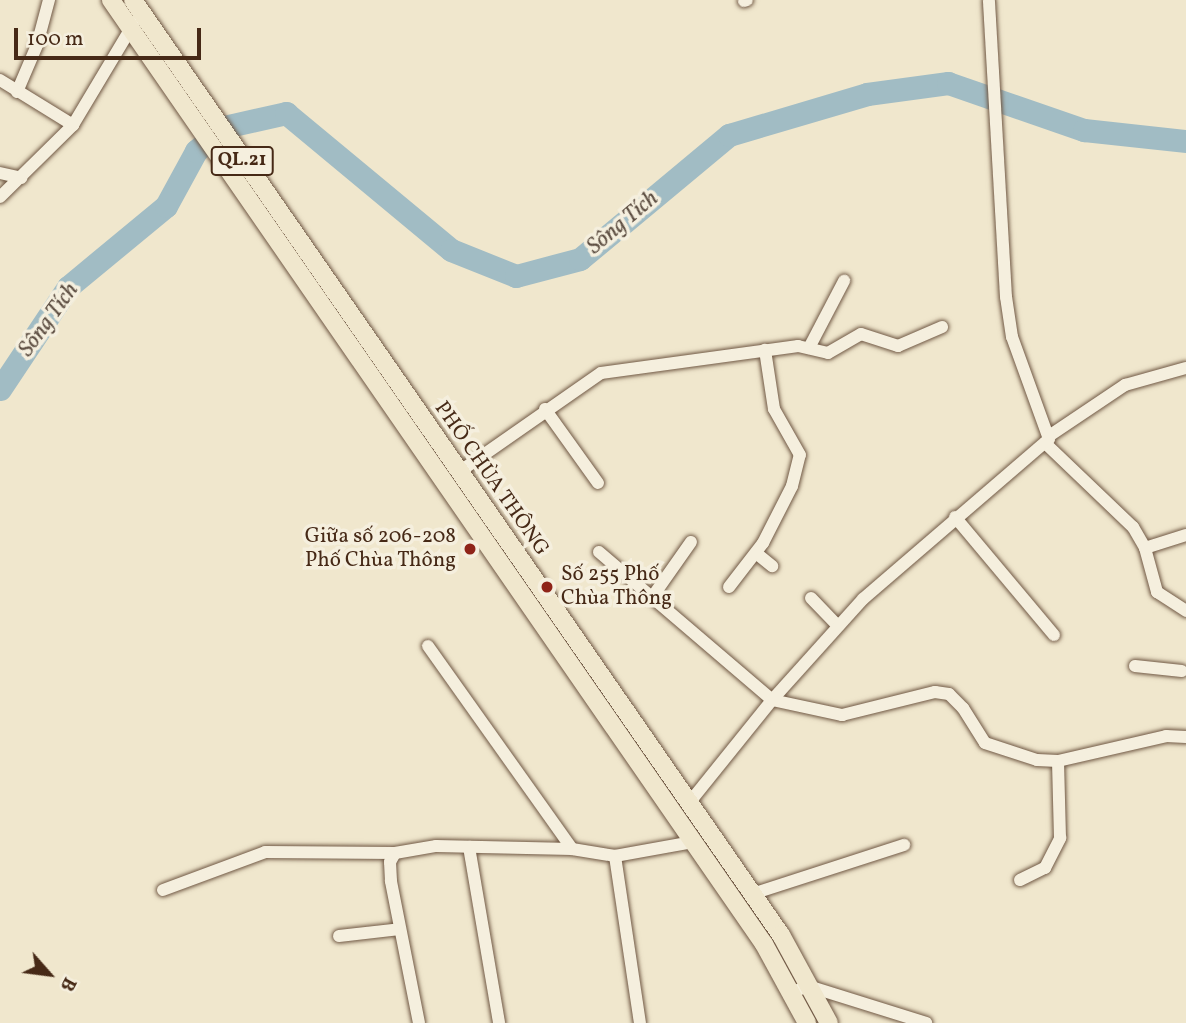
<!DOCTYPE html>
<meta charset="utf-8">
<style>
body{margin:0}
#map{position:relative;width:1186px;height:1023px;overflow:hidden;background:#f0e7cd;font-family:Vollkorn,serif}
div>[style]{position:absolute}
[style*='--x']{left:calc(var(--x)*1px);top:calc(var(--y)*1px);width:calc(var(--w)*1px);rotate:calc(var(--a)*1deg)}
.river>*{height:23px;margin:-11.5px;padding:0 11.5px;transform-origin:11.5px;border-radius:11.5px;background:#a1bcc4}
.roads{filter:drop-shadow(0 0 2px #705844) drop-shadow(0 0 2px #705844)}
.minor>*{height:12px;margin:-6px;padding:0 6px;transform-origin:6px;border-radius:6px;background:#f5efde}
.highway>*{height:18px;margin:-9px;padding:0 9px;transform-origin:9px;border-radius:9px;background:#f0e7cd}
.dots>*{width:19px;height:19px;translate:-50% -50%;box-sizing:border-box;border:4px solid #f5efde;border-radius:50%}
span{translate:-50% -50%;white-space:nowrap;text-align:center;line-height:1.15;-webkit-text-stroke:7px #f5efde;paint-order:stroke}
.shield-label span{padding:2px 5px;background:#f5efde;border:2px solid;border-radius:5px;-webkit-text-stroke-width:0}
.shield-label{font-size:19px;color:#462916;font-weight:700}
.street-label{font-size:21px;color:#462916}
.poi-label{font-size:21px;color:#462916}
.right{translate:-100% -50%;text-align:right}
.left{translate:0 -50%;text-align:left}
.water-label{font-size:23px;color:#5d4e42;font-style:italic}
.north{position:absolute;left:14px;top:939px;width:70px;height:70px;-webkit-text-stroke:5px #f5efde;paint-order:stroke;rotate:118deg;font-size:19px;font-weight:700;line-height:28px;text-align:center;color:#462916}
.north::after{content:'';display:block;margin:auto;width:24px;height:32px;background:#462916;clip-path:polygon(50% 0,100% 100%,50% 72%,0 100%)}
.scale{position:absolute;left:14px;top:28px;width:187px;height:32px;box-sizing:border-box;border:4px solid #462916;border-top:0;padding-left:9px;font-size:21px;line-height:24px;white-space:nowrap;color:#462916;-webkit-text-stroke:5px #f5efde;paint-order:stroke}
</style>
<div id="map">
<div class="river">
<i style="--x:0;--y:389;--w:123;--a:-56.3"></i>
<i style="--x:68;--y:287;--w:127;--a:-39.6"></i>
<i style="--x:166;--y:206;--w:63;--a:-61.4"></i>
<i style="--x:196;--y:151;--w:37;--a:-41"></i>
<i style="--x:224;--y:127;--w:64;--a:-12.7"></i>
<i style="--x:286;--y:113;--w:214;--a:39.7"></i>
<i style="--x:451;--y:250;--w:70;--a:21.8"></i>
<i style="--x:516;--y:276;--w:66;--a:-14.9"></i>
<i style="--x:580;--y:259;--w:194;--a:-39.8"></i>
<i style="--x:729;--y:135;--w:144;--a:-16.5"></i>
<i style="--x:867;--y:94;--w:82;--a:-7.7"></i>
<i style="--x:948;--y:83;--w:144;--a:19.1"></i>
<i style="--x:1084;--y:130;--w:103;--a:6.2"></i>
</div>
<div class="roads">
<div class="minor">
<i style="--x:744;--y:1;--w:3;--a:-18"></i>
<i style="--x:0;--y:80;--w:86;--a:31.7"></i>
<i style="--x:17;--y:92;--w:51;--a:-66.9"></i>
<i style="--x:37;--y:45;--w:47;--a:-75.1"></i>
<i style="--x:0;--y:173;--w:22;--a:13"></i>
<i style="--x:0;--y:197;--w:103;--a:-44.6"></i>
<i style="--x:73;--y:125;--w:119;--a:-59.1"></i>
<i style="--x:809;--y:348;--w:76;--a:-62.4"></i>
<i style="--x:545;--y:409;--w:91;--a:54.4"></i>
<i style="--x:1049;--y:436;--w:92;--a:-33.9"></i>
<i style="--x:1125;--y:385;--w:63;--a:-15.6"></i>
<i style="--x:1045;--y:443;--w:122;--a:43.7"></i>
<i style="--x:1133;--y:527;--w:24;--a:60"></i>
<i style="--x:1145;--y:548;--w:46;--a:74.7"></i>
<i style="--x:1157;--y:592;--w:35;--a:33"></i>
<i style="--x:459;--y:472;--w:173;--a:-34.9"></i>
<i style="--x:601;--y:373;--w:199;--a:-7.8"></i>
<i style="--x:798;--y:346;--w:31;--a:13"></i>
<i style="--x:828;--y:353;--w:38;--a:-30"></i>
<i style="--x:861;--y:334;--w:39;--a:18"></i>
<i style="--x:898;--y:346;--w:48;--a:-23.4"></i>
<i style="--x:955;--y:517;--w:154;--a:50"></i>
<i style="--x:1145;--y:548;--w:43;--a:-17.6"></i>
<i style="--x:599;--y:552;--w:228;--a:40.5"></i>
<i style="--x:772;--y:700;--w:72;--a:12.1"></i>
<i style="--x:842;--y:715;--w:96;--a:-13.9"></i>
<i style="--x:935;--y:692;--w:14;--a:8"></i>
<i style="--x:949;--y:694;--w:20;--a:45"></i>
<i style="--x:963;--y:708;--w:41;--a:57.8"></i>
<i style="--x:985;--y:743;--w:55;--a:18.1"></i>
<i style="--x:1037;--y:760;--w:21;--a:3"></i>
<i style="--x:1058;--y:761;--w:111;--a:-13"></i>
<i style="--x:1166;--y:736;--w:20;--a:3"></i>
<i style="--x:756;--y:553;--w:21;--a:39"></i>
<i style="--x:729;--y:587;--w:56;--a:-52.3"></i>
<i style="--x:763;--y:543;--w:64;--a:-63"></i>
<i style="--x:792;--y:486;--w:32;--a:-76"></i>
<i style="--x:800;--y:455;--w:53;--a:-119.5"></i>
<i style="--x:774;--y:409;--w:60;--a:-98.7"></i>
<i style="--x:653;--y:596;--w:66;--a:-54.9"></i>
<i style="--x:811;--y:598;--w:39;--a:46"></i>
<i style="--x:428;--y:646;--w:249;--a:54.6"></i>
<i style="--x:1135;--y:666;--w:47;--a:6.1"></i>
<i style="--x:689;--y:803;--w:132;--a:-51.1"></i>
<i style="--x:772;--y:700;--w:136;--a:-48"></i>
<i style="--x:863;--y:599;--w:245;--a:-40.7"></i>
<i style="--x:1049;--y:439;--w:109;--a:-109.9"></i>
<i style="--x:1012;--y:337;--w:40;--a:-98.5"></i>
<i style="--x:1006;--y:297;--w:297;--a:-93.3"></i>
<i style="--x:469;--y:847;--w:179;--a:80.3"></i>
<i style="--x:615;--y:856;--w:169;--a:81.5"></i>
<i style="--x:1020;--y:880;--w:28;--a:-26"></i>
<i style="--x:1045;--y:868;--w:34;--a:-63"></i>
<i style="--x:1060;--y:838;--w:77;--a:-91.5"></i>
<i style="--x:163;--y:890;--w:109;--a:-20.4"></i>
<i style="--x:265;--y:852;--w:130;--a:0.4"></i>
<i style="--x:752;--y:894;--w:160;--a:-17.9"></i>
<i style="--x:339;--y:936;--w:61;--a:-6.5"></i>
<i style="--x:790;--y:993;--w:19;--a:-21"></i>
<i style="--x:808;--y:986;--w:124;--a:17.4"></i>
<i style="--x:419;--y:1023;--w:145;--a:-101.2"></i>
<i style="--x:391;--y:881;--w:19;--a:-93"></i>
<i style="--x:390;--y:862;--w:10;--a:-61"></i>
<i style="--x:395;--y:853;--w:42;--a:-9.7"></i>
<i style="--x:436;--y:846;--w:136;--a:1.3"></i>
<i style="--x:572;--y:849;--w:44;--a:9.2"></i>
<i style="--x:615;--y:856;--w:79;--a:-10.2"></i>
</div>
<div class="highway">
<i style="--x:111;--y:0;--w:1148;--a:55.33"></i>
<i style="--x:764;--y:944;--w:90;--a:61.4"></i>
<i style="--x:133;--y:0;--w:1138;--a:55.28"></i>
<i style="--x:781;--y:935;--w:100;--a:61.4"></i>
</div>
</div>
<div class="dots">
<i style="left:470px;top:549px;background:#8f2418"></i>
<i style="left:547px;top:587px;background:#8f2418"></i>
</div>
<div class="shield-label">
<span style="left:242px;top:161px">QL.21</span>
</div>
<div class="street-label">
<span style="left:491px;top:479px;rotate:55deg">PHỐ CHÙA THÔNG</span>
</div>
<div class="poi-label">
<span class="right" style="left:456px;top:549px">Giữa số 206-208<br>Phố Chùa Thông</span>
<span class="left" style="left:561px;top:587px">Số 255 Phố<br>Chùa Thông</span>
</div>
<div class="water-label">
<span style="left:623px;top:223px;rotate:-40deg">Sông Tích</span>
<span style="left:49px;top:320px;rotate:-54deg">Sông Tích</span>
</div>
<div class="north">B</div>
<div class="scale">100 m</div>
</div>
